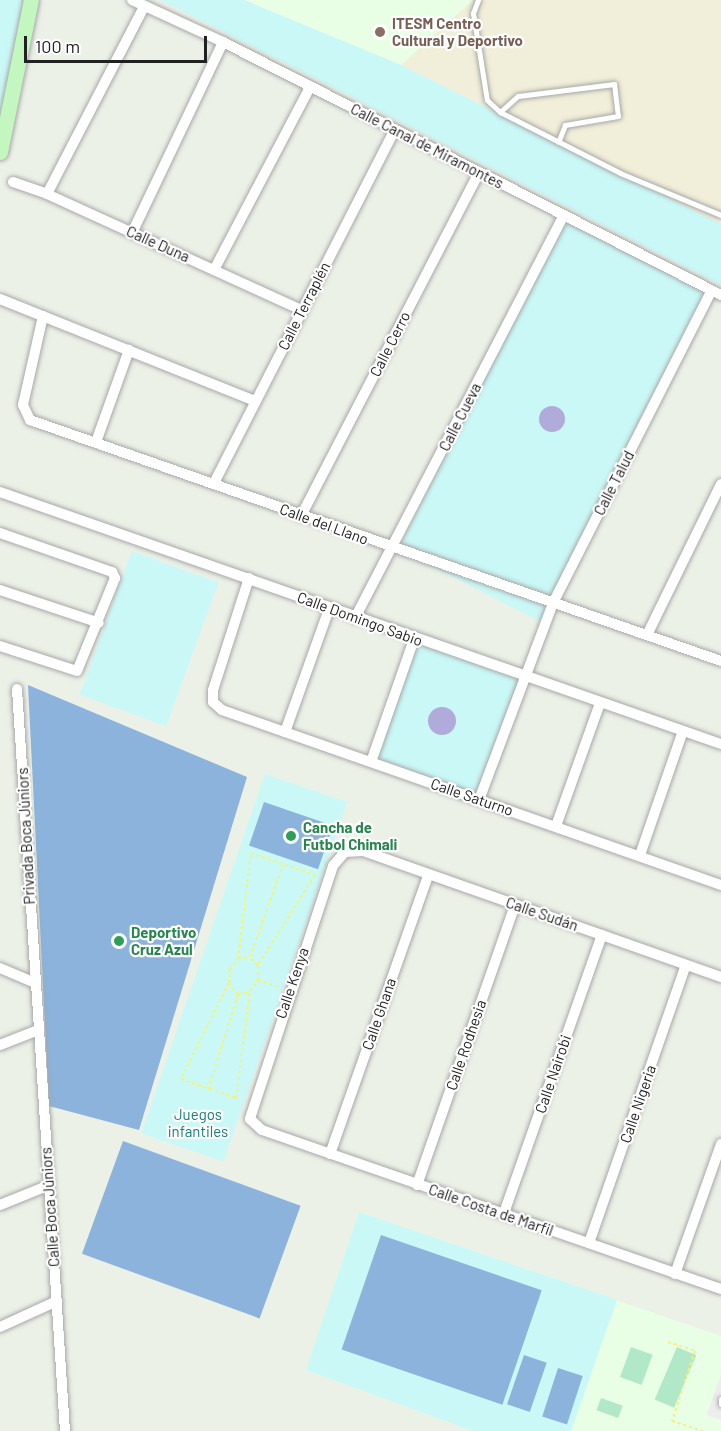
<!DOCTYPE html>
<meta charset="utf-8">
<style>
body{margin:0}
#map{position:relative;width:721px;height:1431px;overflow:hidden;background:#ecf1e8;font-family:Barlow,sans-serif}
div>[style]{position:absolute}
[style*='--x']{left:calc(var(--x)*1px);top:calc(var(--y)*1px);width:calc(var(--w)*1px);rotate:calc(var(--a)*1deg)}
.commercial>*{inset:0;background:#f1efd9}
.education>*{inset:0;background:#e8fee5}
.grass>*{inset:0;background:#b1e8c7;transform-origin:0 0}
.park>*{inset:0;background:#c9f8f6;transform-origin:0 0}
.pitch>*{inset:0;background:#8bb3dc;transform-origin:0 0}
.parking>*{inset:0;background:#ededed}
.water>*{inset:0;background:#b1abdc}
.round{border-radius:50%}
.path>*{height:2px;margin-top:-1px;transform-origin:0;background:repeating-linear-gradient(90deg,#f4f376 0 3px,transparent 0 6px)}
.roads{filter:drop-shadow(0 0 2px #a8a8a8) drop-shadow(0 0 2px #a8a8a8)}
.lane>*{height:5px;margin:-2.5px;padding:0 2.5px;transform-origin:2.5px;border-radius:2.5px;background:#fff}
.street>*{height:10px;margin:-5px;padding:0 5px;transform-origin:5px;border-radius:5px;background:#fff}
.secondary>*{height:15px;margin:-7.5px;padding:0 7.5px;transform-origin:7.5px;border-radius:7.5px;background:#c4f7c0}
.dots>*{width:16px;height:16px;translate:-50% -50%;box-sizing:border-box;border:3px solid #fff;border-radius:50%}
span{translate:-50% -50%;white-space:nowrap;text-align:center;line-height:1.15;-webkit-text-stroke:4.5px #fff;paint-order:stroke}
.education-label{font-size:15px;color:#785e54;font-weight:700}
.left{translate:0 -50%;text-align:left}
.street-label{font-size:15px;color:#212121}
.leisure-label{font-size:15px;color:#27864d;font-weight:700}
.park-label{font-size:15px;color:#117e7a}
.scale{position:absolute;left:24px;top:36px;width:183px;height:27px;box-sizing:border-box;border:3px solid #212121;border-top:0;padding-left:8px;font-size:18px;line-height:21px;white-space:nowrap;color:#212121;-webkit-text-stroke:4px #fff;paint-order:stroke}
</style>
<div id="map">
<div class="commercial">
<i style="clip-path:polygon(473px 0,721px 0,721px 224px,401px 65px)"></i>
</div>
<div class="education">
<i style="clip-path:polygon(244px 0,473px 0,401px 65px)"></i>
<i style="clip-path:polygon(359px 1212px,721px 1336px,721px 1431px,473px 1431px,306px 1370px)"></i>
</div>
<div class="grass">
<i style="left:631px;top:1347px;width:23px;height:32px;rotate:20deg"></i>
<i style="left:677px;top:1347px;width:21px;height:57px;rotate:23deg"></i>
<i style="left:601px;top:1398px;width:23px;height:13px;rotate:20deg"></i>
</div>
<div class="park">
<i style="clip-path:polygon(0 0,26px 0,0 133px)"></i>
<i style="clip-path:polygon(161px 0,244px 0,401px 65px,721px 224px,721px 285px)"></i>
<i style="left:565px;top:221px;width:160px;height:368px;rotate:27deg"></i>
<i style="left:132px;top:551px;width:92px;height:153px;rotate:20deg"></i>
<i style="left:416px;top:642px;width:111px;height:128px;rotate:19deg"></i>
<i style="left:265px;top:774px;width:87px;height:380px;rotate:19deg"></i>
<i style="clip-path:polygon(359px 1212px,617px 1300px,571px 1431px,473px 1431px,306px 1370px)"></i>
</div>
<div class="pitch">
<i style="clip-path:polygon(28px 685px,247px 777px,139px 1130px,49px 1106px)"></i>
<i style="left:264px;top:802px;width:73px;height:46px;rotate:19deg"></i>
<i style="left:123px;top:1141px;width:189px;height:120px;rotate:20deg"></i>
<i style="left:381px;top:1235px;width:170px;height:121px;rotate:19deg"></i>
<i style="left:524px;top:1355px;width:24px;height:52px;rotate:19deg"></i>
<i style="left:558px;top:1368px;width:26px;height:51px;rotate:18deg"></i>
</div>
<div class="parking">
<i style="clip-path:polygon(721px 1374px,721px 1420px,707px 1415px)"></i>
</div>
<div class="water">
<i class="round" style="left:539px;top:406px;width:26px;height:26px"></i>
<i class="round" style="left:428px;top:707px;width:28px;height:28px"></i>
</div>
<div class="path">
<i style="--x:238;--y:959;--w:107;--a:-83"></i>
<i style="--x:251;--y:853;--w:68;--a:19"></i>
<i style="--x:315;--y:875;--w:107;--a:122.3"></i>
<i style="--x:258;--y:980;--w:24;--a:19"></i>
<i style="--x:229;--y:983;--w:107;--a:116.6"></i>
<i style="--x:181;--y:1079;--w:58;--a:19.1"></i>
<i style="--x:236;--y:1098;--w:108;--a:-82.5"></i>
<i style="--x:238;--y:995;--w:13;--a:-18"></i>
<i style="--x:250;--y:991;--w:14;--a:-54"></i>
<i style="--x:258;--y:980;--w:15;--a:-90"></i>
<i style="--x:258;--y:965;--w:11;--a:-135"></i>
<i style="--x:208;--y:1089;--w:99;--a:-72.3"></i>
<i style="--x:238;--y:995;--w:15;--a:-127"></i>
<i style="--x:229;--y:983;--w:13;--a:-86"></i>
<i style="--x:230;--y:970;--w:14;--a:-54"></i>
<i style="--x:238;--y:959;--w:12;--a:-9"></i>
<i style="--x:250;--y:957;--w:98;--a:-70.3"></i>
<i style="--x:668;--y:1342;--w:28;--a:18"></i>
<i style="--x:695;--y:1351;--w:74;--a:108.2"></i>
<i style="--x:672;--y:1421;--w:32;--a:18"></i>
</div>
<div class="roads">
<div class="lane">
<i style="--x:478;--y:0;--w:14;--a:111"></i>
<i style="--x:473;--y:13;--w:88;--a:80.9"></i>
<i style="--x:487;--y:100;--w:18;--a:43"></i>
<i style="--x:500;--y:112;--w:135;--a:26.9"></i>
<i style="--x:620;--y:173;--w:109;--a:22.6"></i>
<i style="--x:500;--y:112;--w:24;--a:-42"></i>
<i style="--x:518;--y:96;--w:97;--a:-7.1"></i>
<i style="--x:614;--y:84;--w:32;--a:83"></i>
<i style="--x:618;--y:116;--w:54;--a:170.4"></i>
<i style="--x:565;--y:125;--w:18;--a:112"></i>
<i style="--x:721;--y:1399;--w:5;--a:90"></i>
</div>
<div class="street">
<i style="--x:132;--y:0;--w:100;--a:24.8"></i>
<i style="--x:223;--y:42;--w:559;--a:26.93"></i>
<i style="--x:13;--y:182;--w:36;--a:19"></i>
<i style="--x:47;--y:194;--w:279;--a:24.5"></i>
<i style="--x:47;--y:194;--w:211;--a:-62.6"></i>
<i style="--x:132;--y:233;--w:212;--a:-64.5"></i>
<i style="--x:214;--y:270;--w:207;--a:-62.3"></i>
<i style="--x:0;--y:299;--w:275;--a:21.8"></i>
<i style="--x:43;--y:316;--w:91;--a:102.7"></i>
<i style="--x:23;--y:405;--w:17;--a:65"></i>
<i style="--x:30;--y:420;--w:732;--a:19.23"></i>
<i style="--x:96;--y:442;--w:98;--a:-70.3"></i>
<i style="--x:214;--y:483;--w:397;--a:-62.9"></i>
<i style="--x:0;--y:492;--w:764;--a:19.27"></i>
<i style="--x:301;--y:516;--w:387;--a:-62.6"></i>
<i style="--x:0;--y:533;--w:119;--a:19.2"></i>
<i style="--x:112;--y:572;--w:7;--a:63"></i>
<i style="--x:115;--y:578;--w:100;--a:112.2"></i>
<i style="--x:77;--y:671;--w:81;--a:-162"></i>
<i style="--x:249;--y:578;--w:118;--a:107.8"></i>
<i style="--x:213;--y:690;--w:12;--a:90"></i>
<i style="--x:213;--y:702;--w:12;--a:42"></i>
<i style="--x:222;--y:710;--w:529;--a:19.33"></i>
<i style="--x:0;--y:590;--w:104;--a:18.4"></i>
<i style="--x:355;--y:618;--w:454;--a:-62.6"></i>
<i style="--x:647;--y:635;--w:168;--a:-63.9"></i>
<i style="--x:17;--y:689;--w:744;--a:86.3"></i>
<i style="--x:285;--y:732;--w:131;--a:-70.3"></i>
<i style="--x:371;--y:762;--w:130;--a:-70.7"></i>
<i style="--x:479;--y:800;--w:210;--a:-69.4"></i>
<i style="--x:553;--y:603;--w:350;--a:-63.1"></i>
<i style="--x:556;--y:826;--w:131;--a:-70.3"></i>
<i style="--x:640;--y:855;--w:131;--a:-70.9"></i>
<i style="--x:0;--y:968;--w:38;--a:23"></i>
<i style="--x:721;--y:977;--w:380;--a:-160.6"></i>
<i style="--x:363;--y:851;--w:18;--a:177"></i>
<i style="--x:345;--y:852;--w:18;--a:131"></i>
<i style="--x:333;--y:866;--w:266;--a:108.2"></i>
<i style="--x:250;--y:1119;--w:16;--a:43"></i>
<i style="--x:262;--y:1130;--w:486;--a:19.1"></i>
<i style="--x:0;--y:1045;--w:41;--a:-21.5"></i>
<i style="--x:330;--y:1154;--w:296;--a:-70.6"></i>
<i style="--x:417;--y:1185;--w:297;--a:-70.7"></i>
<i style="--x:0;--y:1205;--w:51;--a:-22"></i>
<i style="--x:504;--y:1213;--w:295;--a:-70.6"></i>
<i style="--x:589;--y:1243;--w:294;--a:-70.8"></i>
<i style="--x:675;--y:1274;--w:138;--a:-70.5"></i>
<i style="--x:0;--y:1327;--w:63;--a:-24.5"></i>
</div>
<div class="secondary">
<i style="--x:0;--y:152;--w:155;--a:-78.5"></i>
</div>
</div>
<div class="dots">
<i style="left:380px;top:32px;background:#8d6e63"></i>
<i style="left:291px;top:836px;background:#2e9e5b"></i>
<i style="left:119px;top:941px;background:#2e9e5b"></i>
</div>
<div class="education-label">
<span class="left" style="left:392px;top:32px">ITESM Centro<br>Cultural y Deportivo</span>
</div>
<div class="street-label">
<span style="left:427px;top:146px;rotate:27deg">Calle Canal de Miramontes</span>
<span style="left:158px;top:244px;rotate:24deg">Calle Duna</span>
<span style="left:304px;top:306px;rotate:-63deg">Calle Terraplén</span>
<span style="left:390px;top:344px;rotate:-63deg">Calle Cerro</span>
<span style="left:460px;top:417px;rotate:-63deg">Calle Cueva</span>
<span style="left:614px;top:483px;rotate:-63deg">Calle Talud</span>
<span style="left:324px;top:524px;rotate:20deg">Calle del Llano</span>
<span style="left:360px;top:619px;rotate:20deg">Calle Domingo Sabio</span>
<span style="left:472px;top:797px;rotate:19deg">Calle Saturno</span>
<span style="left:26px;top:836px;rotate:-93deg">Privada Boca Júniors</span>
<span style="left:542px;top:914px;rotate:19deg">Calle Sudán</span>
<span style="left:292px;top:983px;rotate:-71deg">Calle Kenya</span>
<span style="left:379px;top:1014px;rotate:-71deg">Calle Ghana</span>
<span style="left:466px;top:1045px;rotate:-71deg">Calle Rodhesia</span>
<span style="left:553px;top:1074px;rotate:-71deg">Calle Nairobi</span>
<span style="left:638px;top:1104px;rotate:-71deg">Calle Nigeria</span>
<span style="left:50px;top:1207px;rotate:-94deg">Calle Boca Júniors</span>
<span style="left:491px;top:1210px;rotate:19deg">Calle Costa de Marfil</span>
</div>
<div class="leisure-label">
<span class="left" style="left:303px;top:836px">Cancha de<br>Futbol Chimali</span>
<span class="left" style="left:131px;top:941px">Deportivo<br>Cruz Azul</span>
</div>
<div class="park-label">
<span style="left:198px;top:1123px">Juegos<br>infantiles</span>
</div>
<div class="scale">100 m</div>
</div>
